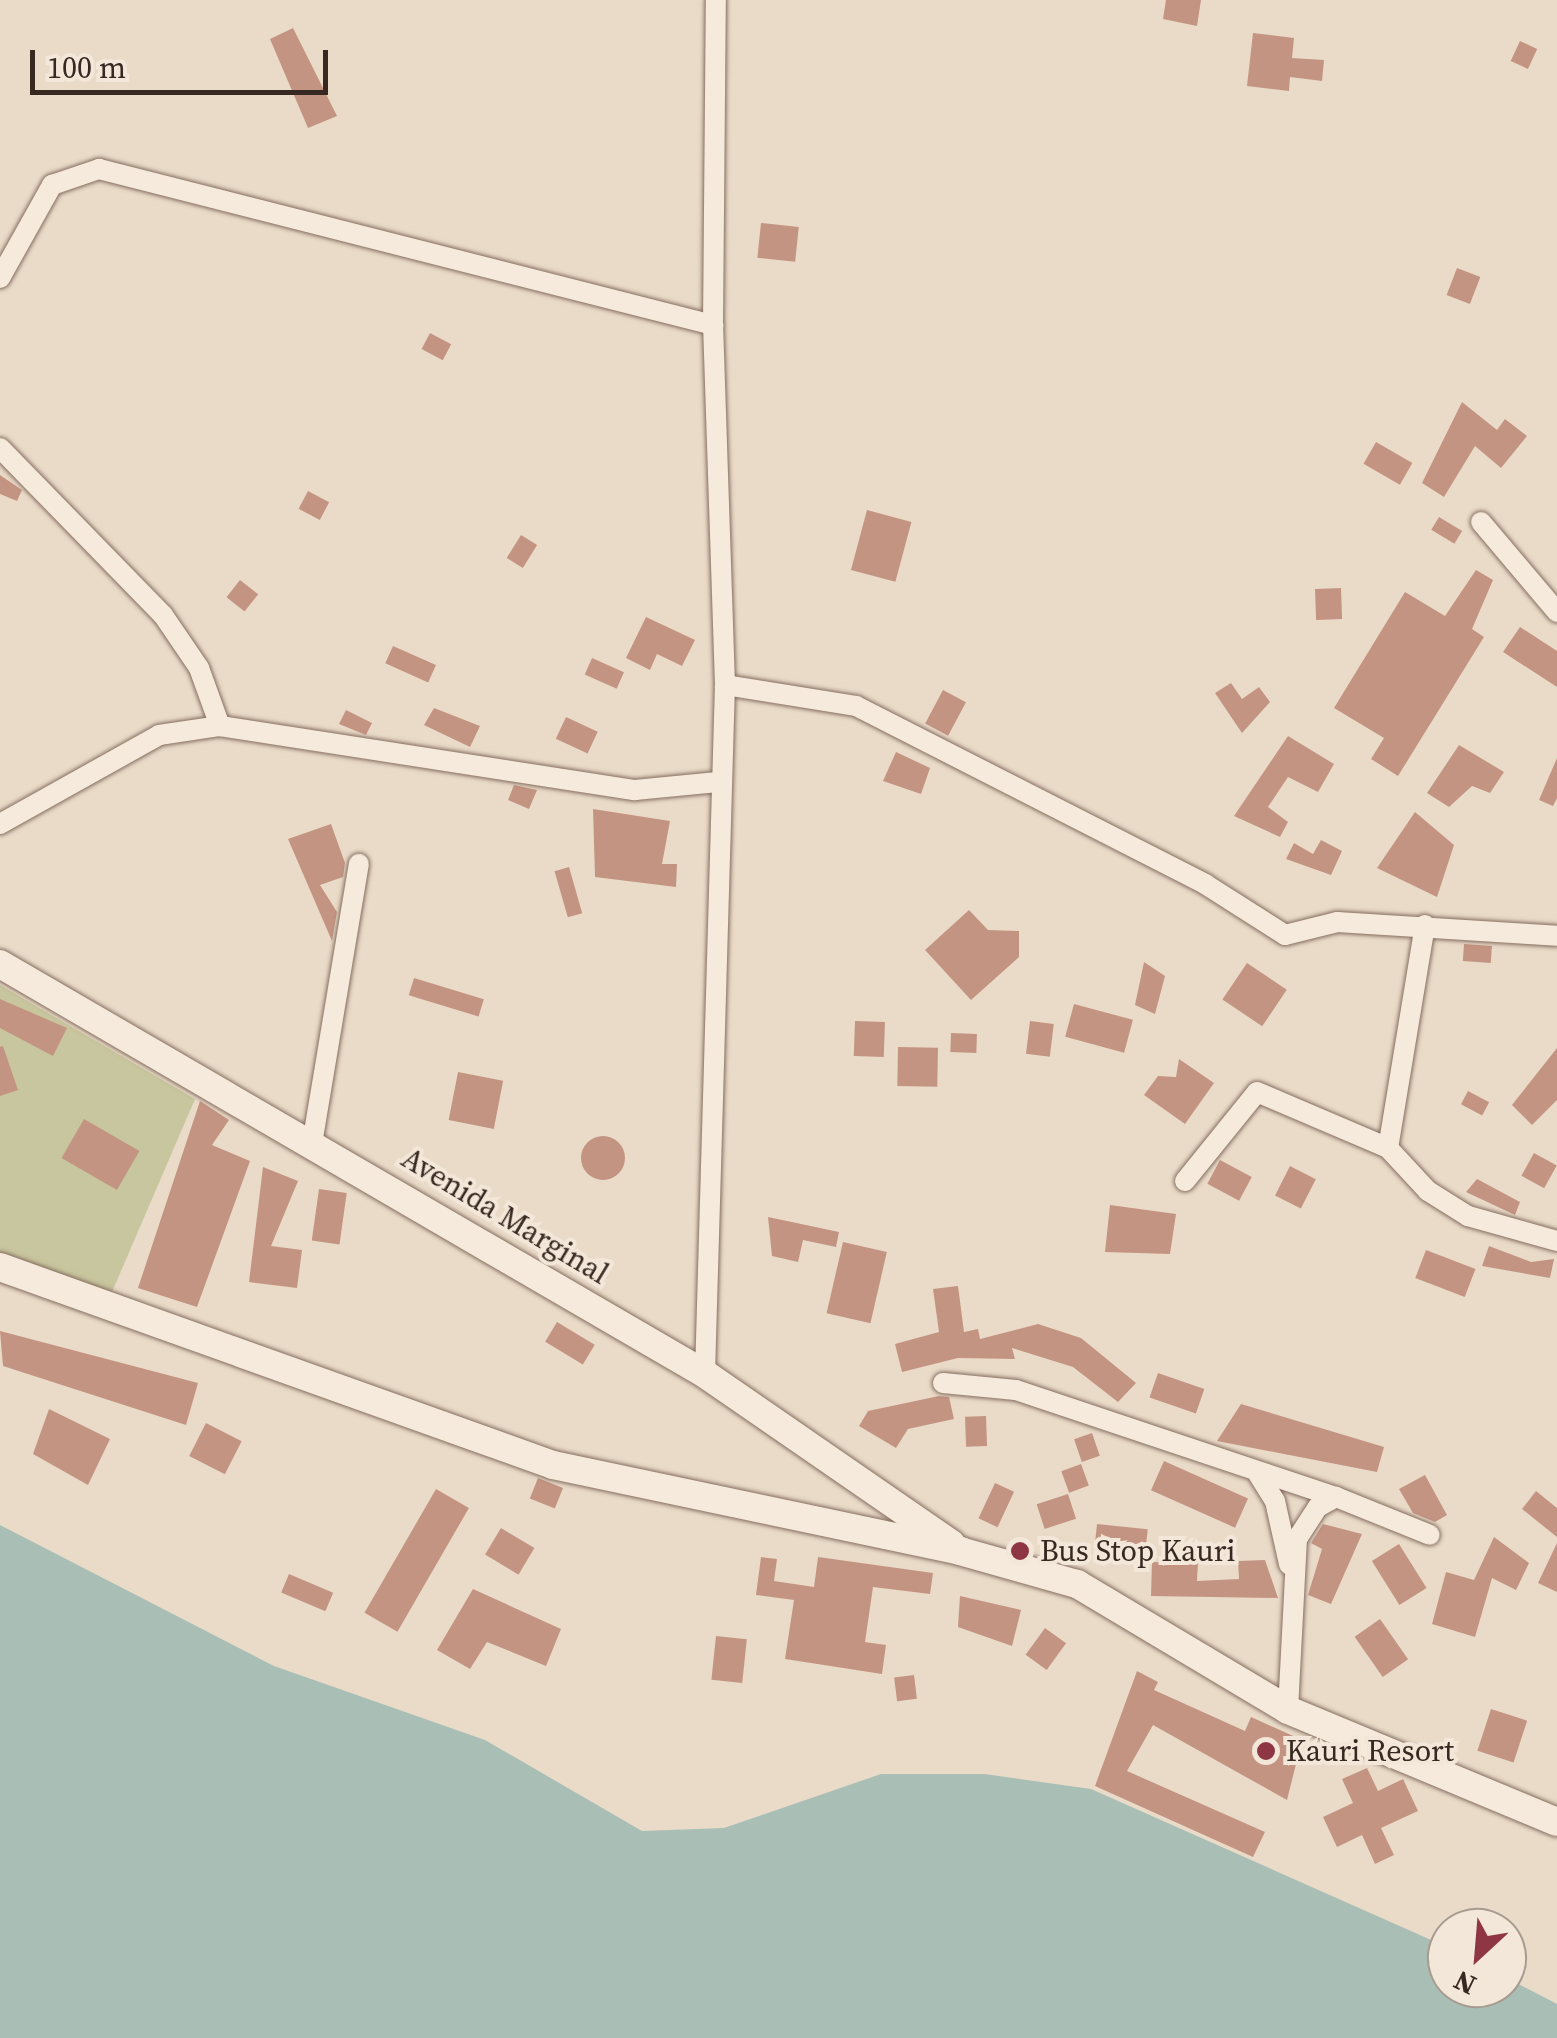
<!DOCTYPE html>
<style>
body{margin:0}
#map{position:relative;width:1557px;height:2038px;overflow:hidden;background:#eadbc9;font-family:"Source Serif 4",serif}
div>[style]{position:absolute}
[style*='--x']{left:calc(var(--x)*1px);top:calc(var(--y)*1px);width:calc(var(--w)*1px);rotate:calc(var(--a)*1deg)}
.green>*{inset:0;background:#c8c69e}
.water>*{inset:0;background:#a9bfb5}
.building>*{inset:0;background:#c49483;transform-origin:0 0}
.round{border-radius:50%}
.roads{filter:drop-shadow(0 0 2px #856e5f) drop-shadow(0 0 2px #856e5f)}
.street>*{height:20px;margin:-10px;padding:0 10px;transform-origin:10px;border-radius:10px;background:#f6eadc}
.secondary>*{height:28px;margin:-14px;padding:0 14px;transform-origin:14px;border-radius:14px;background:#f6eadc}
.dots>*{width:28px;height:28px;translate:-50% -50%;box-sizing:border-box;border:5px solid #f2e7d8;border-radius:50%}
span{translate:-50% -50%;white-space:nowrap;text-align:center;line-height:1.15;-webkit-text-stroke:8px #f2e7d8;paint-order:stroke}
.street-label{font-size:30px;color:#372921}
.poi-label{font-size:30px;color:#372921}
.left{translate:0 -50%;text-align:left}
.north{position:absolute;left:1427px;top:1908px;width:100px;height:100px;box-sizing:border-box;background:#f2e7d8;border:2px solid #a79b8f;border-radius:50%;rotate:206deg;font-size:28px;font-weight:700;line-height:40px;text-align:center;color:#372921}
.north::after{content:'';display:block;margin:auto;width:35px;height:45px;background:#8e3644;clip-path:polygon(50% 0,100% 100%,50% 72%,0 100%)}
.scale{position:absolute;left:30px;top:50px;width:298px;height:45px;box-sizing:border-box;border:5px solid #372921;border-top:0;padding-left:12px;font-size:30px;line-height:35px;white-space:nowrap;color:#372921;-webkit-text-stroke:8px #f2e7d8;paint-order:stroke}
</style>
<div id="map">
<div class="green">
<i style="clip-path:polygon(0 985px,195px 1099px,112px 1292px,0 1256px)"></i>
</div>
<div class="water">
<i style="clip-path:polygon(0 1525px,274px 1666px,485px 1740px,642px 1831px,724px 1828px,881px 1774px,985px 1774px,1091px 1789px,1447px 1947px,1447px 1988px,1507px 1988px,1507px 1978px,1557px 2004px,1557px 2038px,0 2038px)"></i>
</div>
<div class="building">
<i style="clip-path:polygon(1166px 0,1201px 0,1197px 26px,1163px 19px)"></i>
<i style="clip-path:polygon(293px 28px,337px 116px,308px 128px,270px 39px)"></i>
<i style="clip-path:polygon(1253px 33px,1294px 38px,1292px 58px,1324px 60px,1322px 81px,1290px 77px,1289px 91px,1247px 86px)"></i>
<i style="left:1520px;top:41px;width:19px;height:22px;rotate:25deg"></i>
<i style="left:761px;top:223px;width:38px;height:35px;rotate:6deg"></i>
<i style="left:1457px;top:268px;width:25px;height:29px;rotate:21deg"></i>
<i style="left:430px;top:333px;width:24px;height:18px;rotate:28deg"></i>
<i style="clip-path:polygon(1462px 402px,1497px 430px,1505px 419px,1527px 436px,1501px 468px,1475px 446px,1444px 497px,1422px 483px)"></i>
<i style="left:1376px;top:442px;width:42px;height:25px;rotate:30deg"></i>
<i style="clip-path:polygon(0 475px,22px 490px,17px 501px,0 494px)"></i>
<i style="left:308px;top:491px;width:24px;height:20px;rotate:28deg"></i>
<i style="left:867px;top:510px;width:46px;height:62px;rotate:15deg"></i>
<i style="left:1439px;top:517px;width:27px;height:15px;rotate:31deg"></i>
<i style="left:521px;top:535px;width:19px;height:27px;rotate:32deg"></i>
<i style="clip-path:polygon(1476px 570px,1493px 580px,1472px 629px,1484px 637px,1398px 776px,1371px 759px,1384px 738px,1334px 708px,1405px 592px,1445px 616px)"></i>
<i style="left:240px;top:580px;width:23px;height:22px;rotate:38deg"></i>
<i style="left:1341px;top:588px;width:31px;height:26px;rotate:88deg"></i>
<i style="clip-path:polygon(646px 617px,695px 640px,682px 666px,657px 654px,650px 670px,626px 658px)"></i>
<i style="clip-path:polygon(1520px 627px,1557px 651px,1557px 687px,1503px 652px)"></i>
<i style="left:393px;top:646px;width:47px;height:19px;rotate:24deg"></i>
<i style="left:592px;top:658px;width:35px;height:18px;rotate:24deg"></i>
<i style="clip-path:polygon(1231px 683px,1242px 699px,1259px 687px,1270px 702px,1242px 733px,1215px 693px)"></i>
<i style="left:943px;top:690px;width:26px;height:38px;rotate:28deg"></i>
<i style="clip-path:polygon(434px 708px,480px 726px,470px 747px,424px 725px)"></i>
<i style="clip-path:polygon(346px 710px,372px 723px,366px 735px,339px 724px)"></i>
<i style="left:566px;top:717px;width:35px;height:24px;rotate:25deg"></i>
<i style="clip-path:polygon(1288px 736px,1334px 764px,1318px 792px,1288px 777px,1268px 807px,1288px 822px,1280px 837px,1234px 816px)"></i>
<i style="clip-path:polygon(1459px 745px,1504px 772px,1490px 793px,1472px 786px,1449px 807px,1427px 793px)"></i>
<i style="clip-path:polygon(896px 752px,930px 768px,921px 794px,883px 781px)"></i>
<i style="clip-path:polygon(1557px 758px,1557px 798px,1553px 806px,1539px 800px)"></i>
<i style="clip-path:polygon(514px 785px,537px 790px,529px 809px,508px 800px)"></i>
<i style="clip-path:polygon(593px 809px,670px 821px,662px 864px,677px 864px,676px 887px,595px 877px)"></i>
<i style="clip-path:polygon(1415px 812px,1454px 845px,1437px 897px,1377px 868px)"></i>
<i style="clip-path:polygon(331px 824px,345px 863px,343px 877px,320px 885px,337px 912px,332px 941px,288px 839px)"></i>
<i style="clip-path:polygon(1321px 840px,1342px 851px,1331px 875px,1286px 859px,1294px 843px,1313px 854px)"></i>
<i style="left:569px;top:867px;width:48px;height:15px;rotate:74deg"></i>
<i style="clip-path:polygon(969px 910px,988px 930px,1019px 931px,1019px 957px,971px 1000px,925px 950px)"></i>
<i style="left:1464px;top:944px;width:28px;height:17px;rotate:4deg"></i>
<i style="clip-path:polygon(1144px 962px,1165px 976px,1155px 1014px,1135px 1005px)"></i>
<i style="left:1247px;top:963px;width:48px;height:44px;rotate:34deg"></i>
<i style="left:414px;top:978px;width:73px;height:18px;rotate:17deg"></i>
<i style="clip-path:polygon(0 999px,67px 1028px,53px 1056px,0 1028px)"></i>
<i style="left:1074px;top:1004px;width:61px;height:34px;rotate:15deg"></i>
<i style="left:855px;top:1021px;width:30px;height:35px;rotate:2deg"></i>
<i style="left:1030px;top:1021px;width:24px;height:33px;rotate:7deg"></i>
<i style="left:951px;top:1033px;width:26px;height:19px;rotate:2deg"></i>
<i style="clip-path:polygon(3px 1046px,18px 1090px,0 1096px,0 1047px)"></i>
<i style="left:898px;top:1047px;width:40px;height:39px;rotate:1deg"></i>
<i style="clip-path:polygon(1557px 1048px,1557px 1100px,1532px 1125px,1512px 1105px)"></i>
<i style="clip-path:polygon(1179px 1059px,1214px 1083px,1185px 1124px,1144px 1095px,1158px 1076px,1176px 1077px)"></i>
<i style="left:458px;top:1072px;width:46px;height:49px;rotate:11deg"></i>
<i style="left:1468px;top:1091px;width:24px;height:15px;rotate:28deg"></i>
<i style="clip-path:polygon(200px 1101px,229px 1120px,212px 1145px,250px 1161px,197px 1307px,138px 1288px)"></i>
<i style="left:84px;top:1119px;width:64px;height:45px;rotate:30deg"></i>
<i class="round" style="left:581px;top:1136px;width:44px;height:44px"></i>
<i style="left:1534px;top:1153px;width:26px;height:26px;rotate:29deg"></i>
<i style="left:1220px;top:1160px;width:36px;height:27px;rotate:28deg"></i>
<i style="left:1290px;top:1166px;width:29px;height:33px;rotate:27deg"></i>
<i style="clip-path:polygon(263px 1167px,298px 1181px,271px 1246px,302px 1250px,297px 1288px,249px 1282px)"></i>
<i style="clip-path:polygon(1477px 1179px,1520px 1202px,1515px 1215px,1466px 1192px)"></i>
<i style="left:319px;top:1189px;width:28px;height:52px;rotate:8deg"></i>
<i style="clip-path:polygon(1110px 1205px,1176px 1214px,1170px 1254px,1105px 1252px)"></i>
<i style="clip-path:polygon(768px 1217px,839px 1232px,836px 1247px,803px 1240px,798px 1262px,772px 1256px)"></i>
<i style="left:843px;top:1242px;width:45px;height:73px;rotate:13deg"></i>
<i style="clip-path:polygon(1489px 1246px,1531px 1262px,1554px 1259px,1550px 1278px,1482px 1266px)"></i>
<i style="left:1426px;top:1250px;width:53px;height:30px;rotate:21deg"></i>
<i style="clip-path:polygon(958px 1286px,964px 1332px,978px 1329px,980px 1339px,1038px 1324px,1081px 1338px,1136px 1383px,1118px 1402px,1073px 1367px,1012px 1348px,1015px 1359px,958px 1358px,902px 1372px,895px 1344px,939px 1332px,933px 1289px)"></i>
<i style="left:557px;top:1322px;width:44px;height:23px;rotate:31deg"></i>
<i style="clip-path:polygon(0 1331px,198px 1383px,186px 1425px,3px 1366px)"></i>
<i style="left:1158px;top:1373px;width:49px;height:26px;rotate:19deg"></i>
<i style="clip-path:polygon(939px 1396px,949px 1397px,954px 1419px,908px 1429px,896px 1448px,859px 1426px,868px 1411px)"></i>
<i style="clip-path:polygon(1241px 1404px,1384px 1447px,1377px 1472px,1217px 1441px)"></i>
<i style="clip-path:polygon(49px 1409px,110px 1439px,88px 1485px,33px 1454px)"></i>
<i style="left:986px;top:1416px;width:30px;height:21px;rotate:88deg"></i>
<i style="left:206px;top:1423px;width:40px;height:37px;rotate:27deg"></i>
<i style="left:1092px;top:1433px;width:24px;height:19px;rotate:71deg"></i>
<i style="left:1164px;top:1461px;width:92px;height:32px;rotate:24deg"></i>
<i style="left:1081px;top:1464px;width:23px;height:21px;rotate:70deg"></i>
<i style="clip-path:polygon(1425px 1475px,1447px 1515px,1435px 1522px,1413px 1513px,1399px 1489px)"></i>
<i style="left:538px;top:1478px;width:27px;height:22px;rotate:22deg"></i>
<i style="left:995px;top:1483px;width:21px;height:39px;rotate:25deg"></i>
<i style="left:436px;top:1489px;width:38px;height:143px;rotate:30deg"></i>
<i style="clip-path:polygon(1536px 1491px,1557px 1508px,1557px 1537px,1522px 1509px)"></i>
<i style="left:1068px;top:1494px;width:26px;height:33px;rotate:72deg"></i>
<i style="left:1097px;top:1524px;width:51px;height:28px;rotate:6deg"></i>
<i style="clip-path:polygon(1323px 1524px,1362px 1534px,1331px 1604px,1308px 1595px,1322px 1549px,1311px 1543px)"></i>
<i style="left:501px;top:1528px;width:39px;height:31px;rotate:31deg"></i>
<i style="clip-path:polygon(1494px 1537px,1529px 1563px,1516px 1590px,1492px 1578px,1475px 1637px,1432px 1624px,1446px 1572px,1474px 1580px)"></i>
<i style="clip-path:polygon(1557px 1543px,1557px 1592px,1538px 1583px)"></i>
<i style="left:1399px;top:1544px;width:52px;height:32px;rotate:58deg"></i>
<i style="clip-path:polygon(761px 1557px,777px 1559px,774px 1581px,814px 1587px,818px 1557px,933px 1573px,930px 1594px,873px 1587px,865px 1642px,886px 1645px,882px 1674px,785px 1659px,794px 1600px,756px 1595px)"></i>
<i style="clip-path:polygon(1265px 1560px,1278px 1598px,1151px 1596px,1152px 1562px,1198px 1563px,1197px 1581px,1239px 1579px,1238px 1561px)"></i>
<i style="left:289px;top:1574px;width:48px;height:20px;rotate:23deg"></i>
<i style="clip-path:polygon(473px 1589px,561px 1629px,546px 1666px,487px 1642px,470px 1669px,437px 1650px)"></i>
<i style="clip-path:polygon(960px 1596px,1021px 1610px,1012px 1646px,958px 1627px)"></i>
<i style="left:1380px;top:1619px;width:49px;height:31px;rotate:55deg"></i>
<i style="left:1045px;top:1628px;width:26px;height:33px;rotate:36deg"></i>
<i style="left:716px;top:1636px;width:31px;height:44px;rotate:6deg"></i>
<i style="clip-path:polygon(1137px 1671px,1158px 1682px,1154px 1690px,1245px 1731px,1251px 1717px,1302px 1740px,1287px 1800px,1153px 1725px,1127px 1771px,1265px 1832px,1253px 1857px,1095px 1786px)"></i>
<i style="left:914px;top:1675px;width:24px;height:20px;rotate:83deg"></i>
<i style="left:1491px;top:1709px;width:38px;height:44px;rotate:18deg"></i>
<i style="clip-path:polygon(1367px 1768px,1378px 1791px,1403px 1779px,1418px 1811px,1381px 1828px,1394px 1855px,1375px 1864px,1362px 1835px,1337px 1847px,1323px 1817px,1353px 1803px,1342px 1779px)"></i>
</div>
<div class="roads">
<div class="street">
<i style="--x:0;--y:278;--w:107;--a:-60.8"></i>
<i style="--x:52;--y:185;--w:50;--a:-18.8"></i>
<i style="--x:99;--y:169;--w:634;--a:14.26"></i>
<i style="--x:0;--y:448;--w:233;--a:45.7"></i>
<i style="--x:163;--y:615;--w:64;--a:55.8"></i>
<i style="--x:199;--y:668;--w:62;--a:70.1"></i>
<i style="--x:1481;--y:522;--w:118;--a:49.8"></i>
<i style="--x:725;--y:685;--w:133;--a:9.1"></i>
<i style="--x:856;--y:706;--w:392;--a:27"></i>
<i style="--x:1205;--y:884;--w:95;--a:32.5"></i>
<i style="--x:1285;--y:935;--w:54;--a:-14"></i>
<i style="--x:1337;--y:922;--w:220;--a:3.6"></i>
<i style="--x:0;--y:824;--w:182;--a:-29.2"></i>
<i style="--x:159;--y:735;--w:62;--a:-8.4"></i>
<i style="--x:220;--y:726;--w:420;--a:8.8"></i>
<i style="--x:635;--y:790;--w:83;--a:-5.5"></i>
<i style="--x:1425;--y:925;--w:226;--a:99.4"></i>
<i style="--x:1388;--y:1148;--w:59;--a:47.1"></i>
<i style="--x:1428;--y:1191;--w:47;--a:32"></i>
<i style="--x:1468;--y:1216;--w:92;--a:15.7"></i>
<i style="--x:313;--y:1138;--w:278;--a:-80.5"></i>
<i style="--x:1185;--y:1181;--w:114;--a:-51"></i>
<i style="--x:1257;--y:1092;--w:142;--a:23.1"></i>
<i style="--x:705;--y:1374;--w:689;--a:-88.34"></i>
<i style="--x:725;--y:685;--w:360;--a:-91.9"></i>
<i style="--x:713;--y:325;--w:325;--a:-89.5"></i>
<i style="--x:943;--y:1383;--w:73;--a:5.5"></i>
<i style="--x:1016;--y:1390;--w:337;--a:18.5"></i>
<i style="--x:1258;--y:1474;--w:32;--a:58"></i>
<i style="--x:1275;--y:1501;--w:65;--a:77.5"></i>
<i style="--x:1288;--y:1710;--w:171;--a:-87"></i>
<i style="--x:1297;--y:1539;--w:38;--a:-57"></i>
<i style="--x:1318;--y:1507;--w:21;--a:-29"></i>
<i style="--x:1336;--y:1497;--w:101;--a:22"></i>
</div>
<div class="secondary">
<i style="--x:0;--y:964;--w:816;--a:30.18"></i>
<i style="--x:705;--y:1374;--w:299;--a:34.6"></i>
<i style="--x:0;--y:1267;--w:587;--a:19.7"></i>
<i style="--x:553;--y:1465;--w:416;--a:11.9"></i>
<i style="--x:960;--y:1551;--w:122;--a:15.8"></i>
<i style="--x:1077;--y:1584;--w:246;--a:30.8"></i>
<i style="--x:1288;--y:1710;--w:291;--a:22.6"></i>
</div>
</div>
<div class="dots">
<i style="left:1020px;top:1551px;background:#8e3644"></i>
<i style="left:1266px;top:1751px;background:#8e3644"></i>
</div>
<div class="street-label">
<span style="left:505px;top:1216px;rotate:31deg">Avenida Marginal</span>
</div>
<div class="poi-label">
<span class="left" style="left:1040px;top:1551px">Bus Stop Kauri</span>
<span class="left" style="left:1286px;top:1751px">Kauri Resort</span>
</div>
<div class="north">N</div>
<div class="scale">100 m</div>
</div>
